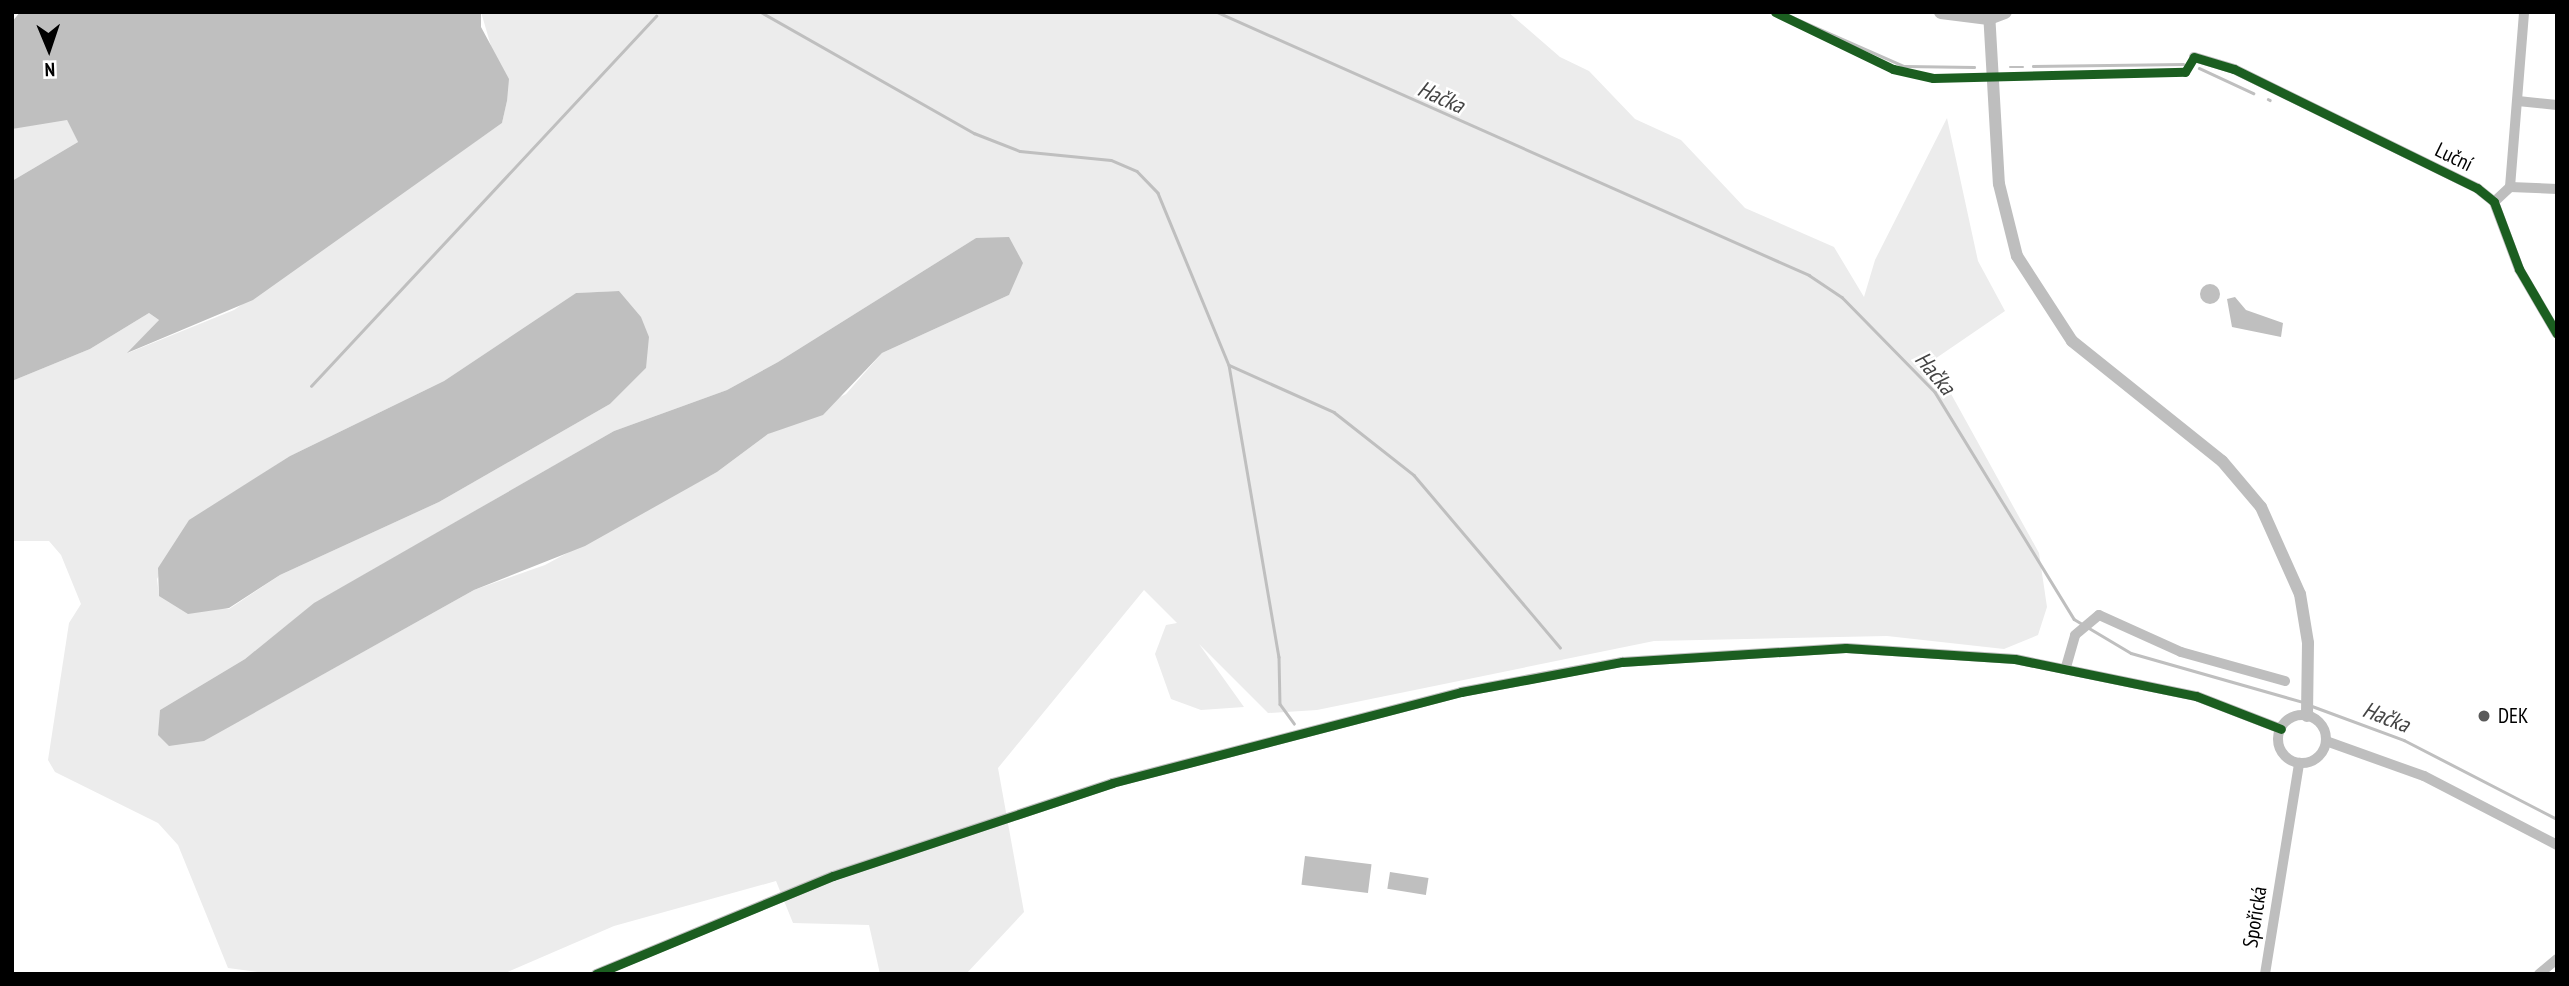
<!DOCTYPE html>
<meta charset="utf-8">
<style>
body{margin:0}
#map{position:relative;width:2569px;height:986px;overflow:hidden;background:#fff;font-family:"PT Sans Narrow",sans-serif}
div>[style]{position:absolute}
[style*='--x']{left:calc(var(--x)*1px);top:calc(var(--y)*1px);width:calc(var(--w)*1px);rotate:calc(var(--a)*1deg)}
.green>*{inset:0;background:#ececec}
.water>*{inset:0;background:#bfbfbf;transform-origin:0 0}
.round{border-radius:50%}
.stream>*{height:2.5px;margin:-1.25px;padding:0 1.25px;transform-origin:1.25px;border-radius:1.25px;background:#bfbfbf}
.minor>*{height:10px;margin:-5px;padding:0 5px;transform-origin:5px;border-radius:5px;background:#bebebe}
.minor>.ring{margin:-5px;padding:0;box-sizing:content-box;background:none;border:10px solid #bebebe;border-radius:50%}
.major>*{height:12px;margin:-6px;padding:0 6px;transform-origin:6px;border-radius:6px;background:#bebebe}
.highway>*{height:14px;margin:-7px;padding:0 7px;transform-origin:7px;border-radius:7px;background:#bebebe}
.cycleway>*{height:9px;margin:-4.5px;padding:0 4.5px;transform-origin:4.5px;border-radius:4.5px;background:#1b5e20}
.dots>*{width:19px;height:19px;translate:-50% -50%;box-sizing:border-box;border:4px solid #fff;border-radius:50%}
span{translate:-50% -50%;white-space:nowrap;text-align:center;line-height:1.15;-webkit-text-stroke:5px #fff;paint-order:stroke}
.street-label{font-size:21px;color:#000}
.poi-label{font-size:21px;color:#000}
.left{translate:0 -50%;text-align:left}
.water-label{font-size:23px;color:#444;font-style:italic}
.frame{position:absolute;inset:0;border:14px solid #000;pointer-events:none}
.north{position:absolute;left:14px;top:14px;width:70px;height:70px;-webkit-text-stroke:5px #fff;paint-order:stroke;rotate:178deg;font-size:19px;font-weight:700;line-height:28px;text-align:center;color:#000}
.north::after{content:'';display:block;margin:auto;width:24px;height:32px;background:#000;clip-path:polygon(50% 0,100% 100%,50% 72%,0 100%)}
</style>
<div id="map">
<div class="green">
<i style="clip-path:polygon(evenodd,481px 12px,1508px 12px,1560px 57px,1589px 71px,1635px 119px,1681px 140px,1745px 208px,1834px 247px,1864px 297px,1875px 260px,1947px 118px,1978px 261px,2005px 311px,1926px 365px,1950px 392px,2039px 553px,2047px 607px,2038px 635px,2004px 649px,1887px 636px,1654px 641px,1317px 710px,1268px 713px,1199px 644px,1244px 707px,1201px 710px,1171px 699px,1155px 654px,1166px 625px,1177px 623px,1144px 590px,998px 768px,1024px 912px,966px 974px,880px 974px,869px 925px,793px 923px,776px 881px,614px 926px,503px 974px,274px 974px,228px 968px,178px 845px,158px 823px,55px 772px,48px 760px,69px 623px,81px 604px,61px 555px,49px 541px,12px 541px,12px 381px,90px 349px,149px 313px,159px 320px,128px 353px,234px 310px,502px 123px,507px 101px,481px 12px,976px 238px,1009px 295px,882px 353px,846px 394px,768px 434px,717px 472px,545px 565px,474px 590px,239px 721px,160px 710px,245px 659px,315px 603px,614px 431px,727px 390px,778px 362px,976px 238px,481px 12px,619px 291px,646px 368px,610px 404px,439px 502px,280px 575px,229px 609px,159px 596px,157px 579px,189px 521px,290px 456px,444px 381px,576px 293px,619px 291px)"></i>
<i style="clip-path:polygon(53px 119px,67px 120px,78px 142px,12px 181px,12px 129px)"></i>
</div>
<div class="water">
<i style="clip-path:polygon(20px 12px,481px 12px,481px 27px,509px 79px,507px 101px,502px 123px,253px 300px,127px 353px,159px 320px,149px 313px,90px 349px,12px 381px,12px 181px,78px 142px,67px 120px,12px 129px,12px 22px)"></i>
<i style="clip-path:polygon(1009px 237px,1023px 263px,1009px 295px,882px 353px,823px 415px,768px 434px,717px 472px,585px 546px,474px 590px,204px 741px,169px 746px,158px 735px,160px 710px,245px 659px,314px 603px,614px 431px,727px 390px,778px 362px,976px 238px)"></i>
<i class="round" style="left:2200px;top:284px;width:20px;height:20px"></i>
<i style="clip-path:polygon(619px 291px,641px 317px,649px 337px,646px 368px,610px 404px,439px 502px,280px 575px,229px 608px,188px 614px,159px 596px,158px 568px,189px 520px,290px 456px,444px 381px,576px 293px)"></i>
<i style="clip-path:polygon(2235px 297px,2246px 310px,2283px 323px,2281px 337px,2232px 327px,2227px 299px)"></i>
<i style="left:1305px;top:856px;width:67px;height:29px;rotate:7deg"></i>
<i style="left:1390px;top:872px;width:39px;height:17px;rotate:9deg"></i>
</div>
<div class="stream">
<i style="--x:761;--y:12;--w:245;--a:29.6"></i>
<i style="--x:974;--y:133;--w:49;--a:21.4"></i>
<i style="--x:1020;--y:151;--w:91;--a:5.6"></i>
<i style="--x:1111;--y:160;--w:28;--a:23"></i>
<i style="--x:1137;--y:171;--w:30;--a:46"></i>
<i style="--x:1158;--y:193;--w:186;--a:67.6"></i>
<i style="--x:1229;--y:365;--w:115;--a:24.1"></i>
<i style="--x:1334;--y:412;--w:102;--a:38.2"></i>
<i style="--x:1414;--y:475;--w:226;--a:49.7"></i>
<i style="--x:1217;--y:12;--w:648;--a:23.95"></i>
<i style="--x:1809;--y:275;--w:40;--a:34"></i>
<i style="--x:1842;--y:297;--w:133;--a:45.6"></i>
<i style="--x:1935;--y:392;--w:266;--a:58.5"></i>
<i style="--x:2074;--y:619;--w:66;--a:30.8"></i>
<i style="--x:2131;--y:653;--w:179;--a:15.9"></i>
<i style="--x:1781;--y:12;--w:134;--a:23.7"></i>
<i style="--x:1904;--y:66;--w:70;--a:0.8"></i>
<i style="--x:2033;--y:66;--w:150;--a:-0.8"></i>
<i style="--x:2010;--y:67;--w:13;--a:0"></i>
<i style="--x:2199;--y:68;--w:60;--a:24.8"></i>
<i style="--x:2268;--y:99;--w:2;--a:27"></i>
<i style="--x:1229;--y:365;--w:296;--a:80.3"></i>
<i style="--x:1279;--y:657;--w:47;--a:88.8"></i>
<i style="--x:1280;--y:704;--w:24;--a:54"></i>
<i style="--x:311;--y:386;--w:506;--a:-47"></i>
<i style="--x:2312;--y:706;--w:98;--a:20.3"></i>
<i style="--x:2404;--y:740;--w:172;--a:27.3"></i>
</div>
<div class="minor">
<i style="--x:2194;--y:57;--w:42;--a:16.7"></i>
<i style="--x:2234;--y:69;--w:271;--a:26.1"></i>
<i style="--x:2477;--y:188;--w:22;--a:39"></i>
<i style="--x:2494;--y:202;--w:72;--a:69.5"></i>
<i style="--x:2519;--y:269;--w:75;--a:59.7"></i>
<i style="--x:2518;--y:101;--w:39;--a:6"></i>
<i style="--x:2510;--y:187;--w:47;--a:2.4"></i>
<i style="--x:2494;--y:202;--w:22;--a:-43"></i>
<i style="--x:2510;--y:187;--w:176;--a:-85.4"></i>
<i style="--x:2066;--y:667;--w:33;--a:-74"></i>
<i style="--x:2075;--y:635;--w:31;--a:-40"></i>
<i style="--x:2099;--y:615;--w:90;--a:24.3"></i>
<i style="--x:2181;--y:652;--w:108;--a:15.6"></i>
<i class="ring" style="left:2278px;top:715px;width:38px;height:38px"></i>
<i style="--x:2326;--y:741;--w:104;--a:19.7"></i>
<i style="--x:2424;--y:776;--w:150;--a:27.4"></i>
<i style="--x:596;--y:974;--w:256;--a:-22.5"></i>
<i style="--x:833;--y:876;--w:294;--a:-18.4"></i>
<i style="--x:1112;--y:783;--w:361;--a:-14.6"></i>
<i style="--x:1461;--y:692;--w:164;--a:-10.6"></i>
<i style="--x:1622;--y:662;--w:224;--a:-3.6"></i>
<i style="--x:1846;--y:648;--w:169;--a:3.7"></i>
<i style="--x:2015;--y:659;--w:185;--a:11.6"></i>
<i style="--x:2196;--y:696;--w:91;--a:21.2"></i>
<i style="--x:2265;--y:974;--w:214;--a:-80.8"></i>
<i style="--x:2539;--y:974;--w:23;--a:-40"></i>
</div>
<div class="major">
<i style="--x:1989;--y:12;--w:172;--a:86.7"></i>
<i style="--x:1999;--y:184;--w:74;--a:76"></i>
<i style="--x:2017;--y:256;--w:101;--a:57.1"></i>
<i style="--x:2072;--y:341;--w:192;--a:38.7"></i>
<i style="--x:2222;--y:461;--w:60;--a:49.7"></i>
<i style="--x:2261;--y:507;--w:95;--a:65.9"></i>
<i style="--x:2300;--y:594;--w:50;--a:80.7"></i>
<i style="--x:2308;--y:643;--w:73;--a:90.8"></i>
</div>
<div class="highway">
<i style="--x:1941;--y:12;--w:48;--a:7.1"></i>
<i style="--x:1989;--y:18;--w:17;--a:-21"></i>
</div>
<div class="cycleway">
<i style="--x:1775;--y:12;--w:131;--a:25.8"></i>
<i style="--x:1893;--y:69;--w:41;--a:12.7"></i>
<i style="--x:1933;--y:78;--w:252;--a:-1.4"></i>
<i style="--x:2185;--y:72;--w:17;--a:-59"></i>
<i style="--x:2194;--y:57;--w:42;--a:16.7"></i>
<i style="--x:2234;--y:69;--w:271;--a:26.1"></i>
<i style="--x:2477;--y:188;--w:22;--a:39"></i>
<i style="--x:2494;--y:202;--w:72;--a:69.5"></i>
<i style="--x:2519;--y:269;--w:75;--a:59.7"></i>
<i style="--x:596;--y:974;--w:256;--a:-22.5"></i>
<i style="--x:833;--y:876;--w:294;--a:-18.4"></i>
<i style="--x:1112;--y:783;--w:361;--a:-14.6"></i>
<i style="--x:1461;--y:692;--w:164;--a:-10.6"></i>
<i style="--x:1622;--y:662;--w:224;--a:-3.6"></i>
<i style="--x:1846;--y:648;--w:169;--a:3.7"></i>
<i style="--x:2015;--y:659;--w:185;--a:11.6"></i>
<i style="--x:2196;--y:696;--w:91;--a:21.2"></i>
</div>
<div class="dots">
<i style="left:2484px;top:716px;background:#595959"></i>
</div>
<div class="street-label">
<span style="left:2454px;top:157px;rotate:26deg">Luční</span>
<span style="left:2255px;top:917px;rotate:-81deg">Spořická</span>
</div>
<div class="poi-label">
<span class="left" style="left:2498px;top:716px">DEK</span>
</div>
<div class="water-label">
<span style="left:1441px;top:97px;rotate:24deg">Hačka</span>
<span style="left:1935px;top:373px;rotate:50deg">Hačka</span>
<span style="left:2386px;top:717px;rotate:21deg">Hačka</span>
</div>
<div class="frame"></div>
<div class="north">N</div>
</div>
